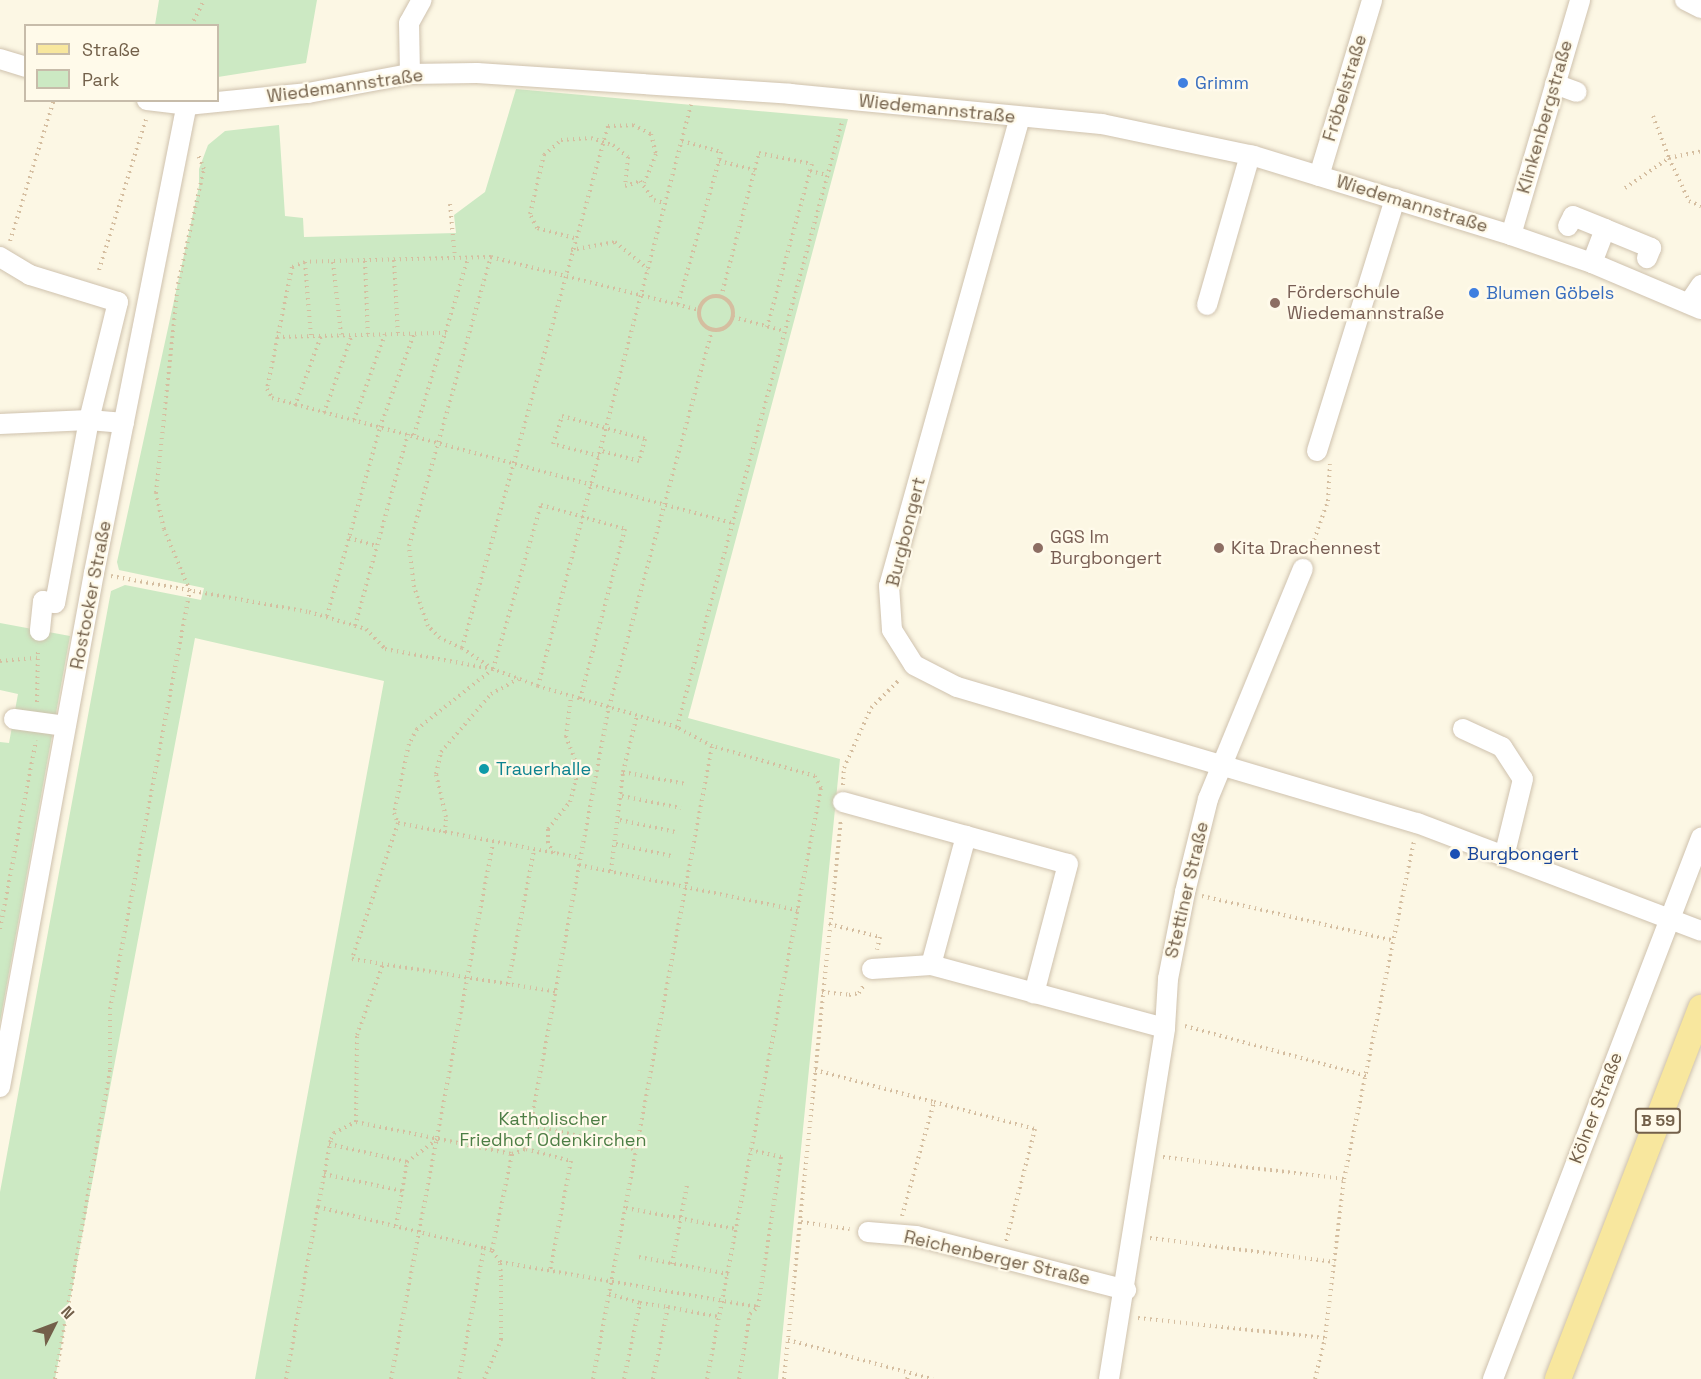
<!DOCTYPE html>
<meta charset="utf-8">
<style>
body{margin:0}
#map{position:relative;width:1701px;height:1379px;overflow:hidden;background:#fcf7e4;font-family:"Space Grotesk",sans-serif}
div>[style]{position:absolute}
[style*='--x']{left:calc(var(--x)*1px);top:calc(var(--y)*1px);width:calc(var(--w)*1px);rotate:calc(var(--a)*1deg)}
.green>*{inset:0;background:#cce9c3}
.path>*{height:4px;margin-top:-2px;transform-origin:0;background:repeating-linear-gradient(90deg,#d5bea0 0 1.5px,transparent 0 6px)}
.path>.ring{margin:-2px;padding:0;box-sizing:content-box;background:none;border:4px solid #d5bea0;border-radius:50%}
.roads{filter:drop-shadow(0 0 2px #cfc2ae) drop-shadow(0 0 2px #cfc2ae)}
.minor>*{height:20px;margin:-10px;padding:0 10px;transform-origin:10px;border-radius:10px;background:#fff}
.major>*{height:26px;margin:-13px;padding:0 13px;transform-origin:13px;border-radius:13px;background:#f8e79e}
.dots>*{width:16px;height:16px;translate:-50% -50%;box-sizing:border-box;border:3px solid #fffaea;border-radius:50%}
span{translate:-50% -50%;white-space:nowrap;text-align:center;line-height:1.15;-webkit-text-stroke:4.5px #fffaea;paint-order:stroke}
.shield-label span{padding:2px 4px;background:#fffaea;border:2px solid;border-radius:4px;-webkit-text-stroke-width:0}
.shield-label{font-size:16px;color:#73604a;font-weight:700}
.shop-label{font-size:18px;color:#366cbe}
.left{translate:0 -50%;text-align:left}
.street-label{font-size:18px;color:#73604a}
.education-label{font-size:18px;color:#785e54}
.culture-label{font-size:18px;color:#0d838f}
.transit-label{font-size:18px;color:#164399}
.park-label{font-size:18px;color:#4d7e45}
.legend{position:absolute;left:24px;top:24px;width:195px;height:78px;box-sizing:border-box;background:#fffaea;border:2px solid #c7bcaa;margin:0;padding:8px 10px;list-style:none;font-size:18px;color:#73604a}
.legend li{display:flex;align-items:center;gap:12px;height:30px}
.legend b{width:30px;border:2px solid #c7bcaa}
.north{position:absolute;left:24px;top:1295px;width:60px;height:60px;-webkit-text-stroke:4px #fffaea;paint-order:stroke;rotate:48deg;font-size:16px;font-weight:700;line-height:24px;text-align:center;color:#73604a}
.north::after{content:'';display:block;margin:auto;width:21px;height:27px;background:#73604a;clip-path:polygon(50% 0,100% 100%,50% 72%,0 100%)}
</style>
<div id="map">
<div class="green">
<i style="clip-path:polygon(159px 0,317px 0,306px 63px,218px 77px,218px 26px,155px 25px)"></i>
<i style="clip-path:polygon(516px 89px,848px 119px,688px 718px,840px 759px,778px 1379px,255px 1379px,384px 681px,195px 638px,55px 1379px,0 1379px,0 1192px,111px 591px,125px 585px,201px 600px,204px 588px,119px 570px,117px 562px,199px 186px,199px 169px,208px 145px,225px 131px,279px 125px,285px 216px,303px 218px,304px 237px,456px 233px,454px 215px,485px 192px)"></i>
<i style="clip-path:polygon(0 623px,70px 636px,0 1022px,0 742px,9px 743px,18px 694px,0 690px)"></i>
</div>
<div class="path">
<i style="--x:191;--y:26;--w:29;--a:-63"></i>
<i style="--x:1653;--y:116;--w:45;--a:69.1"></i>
<i style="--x:1669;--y:158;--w:33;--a:-12"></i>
<i style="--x:682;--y:141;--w:41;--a:15.8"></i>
<i style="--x:721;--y:152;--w:9;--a:103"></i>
<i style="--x:810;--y:171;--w:17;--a:13"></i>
<i style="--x:1625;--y:188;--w:53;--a:-34.3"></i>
<i style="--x:1669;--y:158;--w:47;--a:65.1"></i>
<i style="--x:1689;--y:201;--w:13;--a:23"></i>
<i style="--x:450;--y:204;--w:54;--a:84.7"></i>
<i style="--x:574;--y:238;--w:38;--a:-165"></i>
<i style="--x:537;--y:228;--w:16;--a:-117"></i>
<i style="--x:530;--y:214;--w:61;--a:-76.7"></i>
<i style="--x:544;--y:155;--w:23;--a:-41"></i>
<i style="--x:561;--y:140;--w:30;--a:-4"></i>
<i style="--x:591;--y:138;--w:23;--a:18"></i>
<i style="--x:613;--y:145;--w:19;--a:39"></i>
<i style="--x:628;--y:157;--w:29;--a:96"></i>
<i style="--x:625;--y:186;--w:16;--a:-18"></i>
<i style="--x:640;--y:181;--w:24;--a:54"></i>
<i style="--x:654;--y:200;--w:10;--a:17"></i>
<i style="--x:10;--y:241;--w:148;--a:-72.7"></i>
<i style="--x:571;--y:250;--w:45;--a:-10.3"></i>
<i style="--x:615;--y:242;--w:43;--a:39.3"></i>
<i style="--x:491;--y:257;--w:186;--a:178.5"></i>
<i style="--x:305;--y:262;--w:14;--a:159"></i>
<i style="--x:292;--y:267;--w:125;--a:101.6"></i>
<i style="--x:267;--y:389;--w:10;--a:61"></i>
<i style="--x:272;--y:398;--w:478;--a:15.2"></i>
<i style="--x:394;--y:260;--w:74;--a:86.9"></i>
<i style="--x:365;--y:261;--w:74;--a:87.7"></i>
<i style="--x:305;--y:262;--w:74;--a:85.4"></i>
<i style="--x:333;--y:262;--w:73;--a:83.7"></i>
<i style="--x:99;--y:270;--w:158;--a:-72.7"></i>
<i class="ring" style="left:699px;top:296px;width:30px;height:30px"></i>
<i style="--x:721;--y:297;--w:149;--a:-75.2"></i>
<i style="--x:759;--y:153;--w:54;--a:11.7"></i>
<i style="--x:812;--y:164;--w:169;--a:105.4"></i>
<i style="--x:678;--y:304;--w:149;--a:-74"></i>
<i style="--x:719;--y:161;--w:37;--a:14"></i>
<i style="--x:733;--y:317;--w:53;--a:15.4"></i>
<i style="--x:277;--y:337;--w:169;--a:-1.4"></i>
<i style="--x:295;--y:406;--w:75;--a:-69.6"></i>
<i style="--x:324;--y:413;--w:83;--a:-70.3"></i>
<i style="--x:354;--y:420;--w:91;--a:-70.2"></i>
<i style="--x:414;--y:435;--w:185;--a:-73"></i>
<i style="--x:599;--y:456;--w:48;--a:-165.4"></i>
<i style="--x:553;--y:444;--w:29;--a:-72"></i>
<i style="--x:562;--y:416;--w:86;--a:15.5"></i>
<i style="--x:645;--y:439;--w:23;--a:105"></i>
<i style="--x:639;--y:461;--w:39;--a:-165"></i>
<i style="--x:349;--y:538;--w:29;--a:16"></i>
<i style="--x:1310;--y:551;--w:53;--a:-70.2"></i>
<i style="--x:1328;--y:501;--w:37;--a:-87"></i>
<i style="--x:111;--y:576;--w:201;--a:10.3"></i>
<i style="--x:309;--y:612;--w:59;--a:16.6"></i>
<i style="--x:366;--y:629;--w:28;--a:46"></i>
<i style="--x:385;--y:649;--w:109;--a:10.6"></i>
<i style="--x:327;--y:616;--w:196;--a:-74.3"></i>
<i style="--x:380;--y:427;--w:99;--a:-69.9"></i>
<i style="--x:355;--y:626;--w:200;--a:-74.6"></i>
<i style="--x:462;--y:648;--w:542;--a:-74.37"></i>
<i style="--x:608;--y:126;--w:25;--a:-2"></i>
<i style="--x:633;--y:125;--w:20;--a:27"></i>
<i style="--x:651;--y:134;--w:21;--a:76"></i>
<i style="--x:656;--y:154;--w:31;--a:112"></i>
<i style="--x:0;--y:661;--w:37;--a:-5"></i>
<i style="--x:493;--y:669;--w:37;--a:-146"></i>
<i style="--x:462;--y:648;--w:24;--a:-156"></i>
<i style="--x:440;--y:638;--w:17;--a:-135"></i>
<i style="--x:428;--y:626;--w:41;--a:-109.7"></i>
<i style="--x:414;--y:587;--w:41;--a:-97"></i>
<i style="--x:409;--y:546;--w:300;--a:-74.2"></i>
<i style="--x:491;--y:257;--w:215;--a:14.3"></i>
<i style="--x:493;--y:669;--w:171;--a:-73.7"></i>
<i style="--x:541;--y:505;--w:87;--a:15.9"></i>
<i style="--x:625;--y:529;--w:176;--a:104.8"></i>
<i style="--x:538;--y:686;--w:48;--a:-159.3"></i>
<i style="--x:493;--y:669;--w:97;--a:141.7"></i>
<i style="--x:417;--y:729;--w:17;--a:118"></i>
<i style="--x:409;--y:744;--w:71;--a:102.3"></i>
<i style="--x:394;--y:813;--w:11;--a:68"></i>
<i style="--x:398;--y:823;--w:186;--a:10.8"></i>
<i style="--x:37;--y:702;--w:52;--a:-88.9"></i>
<i style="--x:677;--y:727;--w:627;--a:-74.74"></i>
<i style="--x:623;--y:772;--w:64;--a:10.8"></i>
<i style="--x:843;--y:785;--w:17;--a:-87"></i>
<i style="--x:844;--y:768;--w:66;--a:-65.8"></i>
<i style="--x:871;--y:708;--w:42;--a:-45"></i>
<i style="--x:622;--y:796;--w:60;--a:11.5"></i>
<i style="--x:620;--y:820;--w:57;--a:12.1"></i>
<i style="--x:398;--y:823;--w:144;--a:108.7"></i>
<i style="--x:352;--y:959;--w:208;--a:9.1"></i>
<i style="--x:445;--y:833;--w:16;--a:-86"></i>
<i style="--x:446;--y:817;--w:44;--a:-103.1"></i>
<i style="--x:436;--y:774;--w:23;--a:-77"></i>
<i style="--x:441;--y:752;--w:77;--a:-49.2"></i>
<i style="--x:491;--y:694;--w:31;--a:-29"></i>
<i style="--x:616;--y:844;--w:57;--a:12.1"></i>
<i style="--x:554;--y:853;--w:12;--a:-121"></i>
<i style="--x:548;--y:843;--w:14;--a:-90"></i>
<i style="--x:548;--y:829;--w:35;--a:-51"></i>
<i style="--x:570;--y:802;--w:23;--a:-75"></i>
<i style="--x:576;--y:780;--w:20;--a:-93"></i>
<i style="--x:575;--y:760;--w:25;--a:-111"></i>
<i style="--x:566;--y:737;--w:41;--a:-83"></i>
<i style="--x:579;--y:865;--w:223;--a:11.7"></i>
<i style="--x:611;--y:871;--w:100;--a:-83.1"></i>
<i style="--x:623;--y:772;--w:59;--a:-76.2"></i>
<i style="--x:1202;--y:896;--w:194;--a:13.1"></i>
<i style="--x:829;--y:924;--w:53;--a:14.3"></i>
<i style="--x:880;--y:937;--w:13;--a:103"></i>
<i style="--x:0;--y:929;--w:192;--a:-79.2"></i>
<i style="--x:508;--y:984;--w:136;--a:-79"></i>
<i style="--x:822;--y:992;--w:27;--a:6"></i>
<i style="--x:849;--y:995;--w:10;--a:-11"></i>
<i style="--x:859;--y:993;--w:9;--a:-58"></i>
<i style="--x:1185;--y:1026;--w:188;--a:15.4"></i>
<i style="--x:815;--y:1070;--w:123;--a:15.1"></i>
<i style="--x:356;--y:1122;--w:159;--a:11.6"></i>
<i style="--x:532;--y:1125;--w:108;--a:13.4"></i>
<i style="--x:329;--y:1144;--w:80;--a:13"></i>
<i style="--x:526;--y:1149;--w:450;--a:-79.4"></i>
<i style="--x:609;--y:707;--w:391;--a:-74.7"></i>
<i style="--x:1163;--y:1157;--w:182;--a:6.9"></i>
<i style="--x:324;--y:1174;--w:80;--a:12.3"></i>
<i style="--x:318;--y:1207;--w:69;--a:-79.2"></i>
<i style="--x:331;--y:1139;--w:7;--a:-63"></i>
<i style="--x:334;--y:1133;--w:25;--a:-27"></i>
<i style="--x:356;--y:1122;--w:87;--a:-89.3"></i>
<i style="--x:357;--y:1035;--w:76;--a:-69.9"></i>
<i style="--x:626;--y:1208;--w:112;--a:10.8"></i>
<i style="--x:902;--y:1216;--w:118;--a:-74.3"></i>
<i style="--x:934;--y:1102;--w:105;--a:15"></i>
<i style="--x:1035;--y:1129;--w:116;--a:104.5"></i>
<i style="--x:801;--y:1222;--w:49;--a:8.1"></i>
<i style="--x:396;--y:1226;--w:65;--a:-80.2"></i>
<i style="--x:407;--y:1162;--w:38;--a:-37"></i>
<i style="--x:1150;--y:1238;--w:186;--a:7.4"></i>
<i style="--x:639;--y:1257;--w:91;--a:10.8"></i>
<i style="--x:500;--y:1262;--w:262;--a:9.9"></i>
<i style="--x:672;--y:1264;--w:80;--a:-79.2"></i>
<i style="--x:609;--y:1294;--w:32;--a:16"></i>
<i style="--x:668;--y:1307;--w:52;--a:11.1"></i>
<i style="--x:1138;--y:1318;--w:188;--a:6.1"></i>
<i style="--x:788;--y:1340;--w:150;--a:15.1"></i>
<i style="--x:55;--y:1379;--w:315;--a:-79.9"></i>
<i style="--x:110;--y:1069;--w:60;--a:-90"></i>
<i style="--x:110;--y:1009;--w:426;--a:-79.2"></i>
<i style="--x:190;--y:591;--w:67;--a:-112.8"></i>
<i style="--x:164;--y:529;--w:37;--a:-103"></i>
<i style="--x:156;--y:493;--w:210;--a:-84"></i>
<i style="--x:178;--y:284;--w:118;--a:-77.3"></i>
<i style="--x:204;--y:169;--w:16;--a:-112"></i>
<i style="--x:286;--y:1379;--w:175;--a:-79.5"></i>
<i style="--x:318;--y:1207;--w:171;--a:13.9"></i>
<i style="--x:391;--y:1379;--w:546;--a:-79.23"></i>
<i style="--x:459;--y:1379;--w:133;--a:-79.2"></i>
<i style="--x:484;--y:1248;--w:8;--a:14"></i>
<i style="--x:484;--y:1379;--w:43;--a:-66.4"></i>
<i style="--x:501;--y:1340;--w:63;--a:-90"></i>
<i style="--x:501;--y:1277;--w:15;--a:-94"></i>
<i style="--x:500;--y:1262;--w:14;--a:-124"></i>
<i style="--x:492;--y:1250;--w:98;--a:-78.2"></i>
<i style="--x:512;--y:1154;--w:15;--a:-20"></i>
<i style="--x:526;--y:1149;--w:47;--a:14.9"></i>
<i style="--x:571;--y:1161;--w:112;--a:100.8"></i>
<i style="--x:593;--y:1379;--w:644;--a:-79.35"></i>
<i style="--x:712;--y:746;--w:40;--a:-152"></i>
<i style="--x:677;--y:727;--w:145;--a:-163.6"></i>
<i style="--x:538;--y:686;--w:601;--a:-75.25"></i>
<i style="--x:624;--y:1379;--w:78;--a:-78.1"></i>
<i style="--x:640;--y:1303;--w:28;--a:8"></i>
<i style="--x:668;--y:1307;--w:74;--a:101.8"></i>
<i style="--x:707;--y:1379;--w:602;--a:-79.08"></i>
<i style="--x:821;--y:788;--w:13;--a:-117"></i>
<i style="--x:815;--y:776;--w:107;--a:-163.8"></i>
<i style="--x:739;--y:1379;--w:66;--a:-80.4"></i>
<i style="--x:750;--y:1314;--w:11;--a:-41"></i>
<i style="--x:758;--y:1307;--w:152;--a:-81.3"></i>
<i style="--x:781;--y:1157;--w:31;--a:-167"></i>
<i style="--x:784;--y:1379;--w:563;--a:-84.19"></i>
<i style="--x:907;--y:1379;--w:6;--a:-72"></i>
<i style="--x:1315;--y:1379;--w:42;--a:-76.3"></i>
<i style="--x:1325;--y:1338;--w:160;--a:-83.2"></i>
<i style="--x:1344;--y:1179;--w:346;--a:-78.3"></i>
</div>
<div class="roads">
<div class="minor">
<i style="--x:1685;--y:0;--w:18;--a:27"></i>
<i style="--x:0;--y:59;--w:27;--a:17"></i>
<i style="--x:410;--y:74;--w:51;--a:-91.1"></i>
<i style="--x:409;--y:23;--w:26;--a:-61"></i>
<i style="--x:1555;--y:84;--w:23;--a:20"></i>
<i style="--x:147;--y:100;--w:40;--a:7.1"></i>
<i style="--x:187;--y:105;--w:122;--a:-5.7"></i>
<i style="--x:308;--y:93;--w:104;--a:-10.6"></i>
<i style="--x:410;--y:74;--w:67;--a:-0.9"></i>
<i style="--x:477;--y:73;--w:314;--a:3.8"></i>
<i style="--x:790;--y:94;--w:313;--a:5.5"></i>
<i style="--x:1102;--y:124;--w:155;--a:11.9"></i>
<i style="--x:1254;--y:156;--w:269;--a:17.1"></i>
<i style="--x:1511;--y:235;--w:86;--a:19.1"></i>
<i style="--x:1592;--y:263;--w:118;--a:22.9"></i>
<i style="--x:1020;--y:117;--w:487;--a:105.6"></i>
<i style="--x:889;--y:586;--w:44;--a:86.1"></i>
<i style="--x:892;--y:630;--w:41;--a:57.8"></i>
<i style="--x:914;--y:665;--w:48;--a:27.1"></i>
<i style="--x:957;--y:687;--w:480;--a:16.5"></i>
<i style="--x:1417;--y:823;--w:304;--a:20.8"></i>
<i style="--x:1319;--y:176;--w:184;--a:-73.2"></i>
<i style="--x:1568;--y:226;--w:11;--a:-63"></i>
<i style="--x:1573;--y:216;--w:35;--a:22"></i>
<i style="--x:1511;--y:235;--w:245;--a:-73.6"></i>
<i style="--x:0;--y:257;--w:35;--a:31"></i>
<i style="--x:30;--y:275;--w:92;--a:17.1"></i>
<i style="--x:118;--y:302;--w:122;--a:103.8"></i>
<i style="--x:89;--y:420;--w:186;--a:100.5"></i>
<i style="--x:55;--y:603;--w:12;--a:-171"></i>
<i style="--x:43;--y:601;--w:30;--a:96"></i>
<i style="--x:1592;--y:263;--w:36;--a:-69"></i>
<i style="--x:1605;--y:229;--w:50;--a:22.4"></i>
<i style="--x:1651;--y:248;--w:11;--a:112"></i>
<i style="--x:1689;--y:303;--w:22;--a:-56"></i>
<i style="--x:1207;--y:305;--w:156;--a:-74"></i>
<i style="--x:0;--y:424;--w:89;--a:-2.6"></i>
<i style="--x:89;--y:420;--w:35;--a:5"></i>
<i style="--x:1317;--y:451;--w:264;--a:-72.8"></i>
<i style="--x:14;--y:719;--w:52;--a:7.7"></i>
<i style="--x:1463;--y:729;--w:43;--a:24.8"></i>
<i style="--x:1502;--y:747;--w:38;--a:57"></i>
<i style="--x:1523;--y:779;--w:80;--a:103.7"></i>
<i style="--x:843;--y:802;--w:233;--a:15.4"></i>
<i style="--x:1068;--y:864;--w:134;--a:104.7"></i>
<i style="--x:931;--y:965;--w:134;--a:-74.8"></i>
<i style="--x:872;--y:969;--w:59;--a:-3.9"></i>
<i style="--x:931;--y:965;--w:242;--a:15.1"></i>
<i style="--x:0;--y:1087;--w:523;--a:-79.64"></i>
<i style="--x:94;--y:573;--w:477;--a:-78.8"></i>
<i style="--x:868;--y:1232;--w:48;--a:4.8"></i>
<i style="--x:916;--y:1236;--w:217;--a:14.4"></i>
<i style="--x:1109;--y:1379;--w:355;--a:-80.9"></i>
<i style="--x:1165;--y:1028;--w:49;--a:-86.5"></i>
<i style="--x:1168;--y:979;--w:89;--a:-78.9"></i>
<i style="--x:1185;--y:892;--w:96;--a:-76.1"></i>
<i style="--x:1208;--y:799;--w:249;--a:-67.6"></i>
<i style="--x:1493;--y:1379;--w:580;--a:-68.97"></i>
</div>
<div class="major">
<i style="--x:1558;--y:1379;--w:398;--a:-68.9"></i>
</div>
</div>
<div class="dots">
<i style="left:1183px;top:83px;background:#3f7fe0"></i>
<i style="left:1474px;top:293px;background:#3f7fe0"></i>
<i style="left:1275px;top:303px;background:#8d6e63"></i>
<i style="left:1038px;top:548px;background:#8d6e63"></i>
<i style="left:1219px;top:548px;background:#8d6e63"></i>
<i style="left:484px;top:769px;background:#0f9aa8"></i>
<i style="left:1455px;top:854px;background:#1a4fb4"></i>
</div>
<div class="shield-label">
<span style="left:1658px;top:1121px">B 59</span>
</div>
<div class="shop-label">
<span class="left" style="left:1195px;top:83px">Grimm</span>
<span class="left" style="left:1486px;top:293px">Blumen Göbels</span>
</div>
<div class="street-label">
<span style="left:345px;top:86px;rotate:-8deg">Wiedemannstraße</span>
<span style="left:1345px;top:88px;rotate:-73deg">Fröbelstraße</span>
<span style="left:937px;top:109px;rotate:6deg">Wiedemannstraße</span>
<span style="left:1545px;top:117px;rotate:-74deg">Klinkenbergstraße</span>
<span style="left:1412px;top:204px;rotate:17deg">Wiedemannstraße</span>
<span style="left:906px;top:532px;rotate:-76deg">Burgbongert</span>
<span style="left:91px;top:595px;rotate:-79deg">Rostocker Straße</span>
<span style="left:1187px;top:890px;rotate:-77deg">Stettiner Straße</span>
<span style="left:1596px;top:1108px;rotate:-69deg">Kölner Straße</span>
<span style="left:997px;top:1258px;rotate:13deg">Reichenberger Straße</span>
</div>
<div class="education-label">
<span class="left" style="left:1287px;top:303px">Förderschule<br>Wiedemannstraße</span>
<span class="left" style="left:1050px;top:548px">GGS Im<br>Burgbongert</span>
<span class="left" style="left:1231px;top:548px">Kita Drachennest</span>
</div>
<div class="culture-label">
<span class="left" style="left:496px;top:769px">Trauerhalle</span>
</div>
<div class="transit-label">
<span class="left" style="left:1467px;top:854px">Burgbongert</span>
</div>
<div class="park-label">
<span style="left:553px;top:1130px">Katholischer<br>Friedhof Odenkirchen</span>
</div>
<ul class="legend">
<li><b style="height:8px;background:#f8e79e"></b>Straße</li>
<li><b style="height:16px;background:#cce9c3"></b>Park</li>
</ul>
<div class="north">N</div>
</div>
